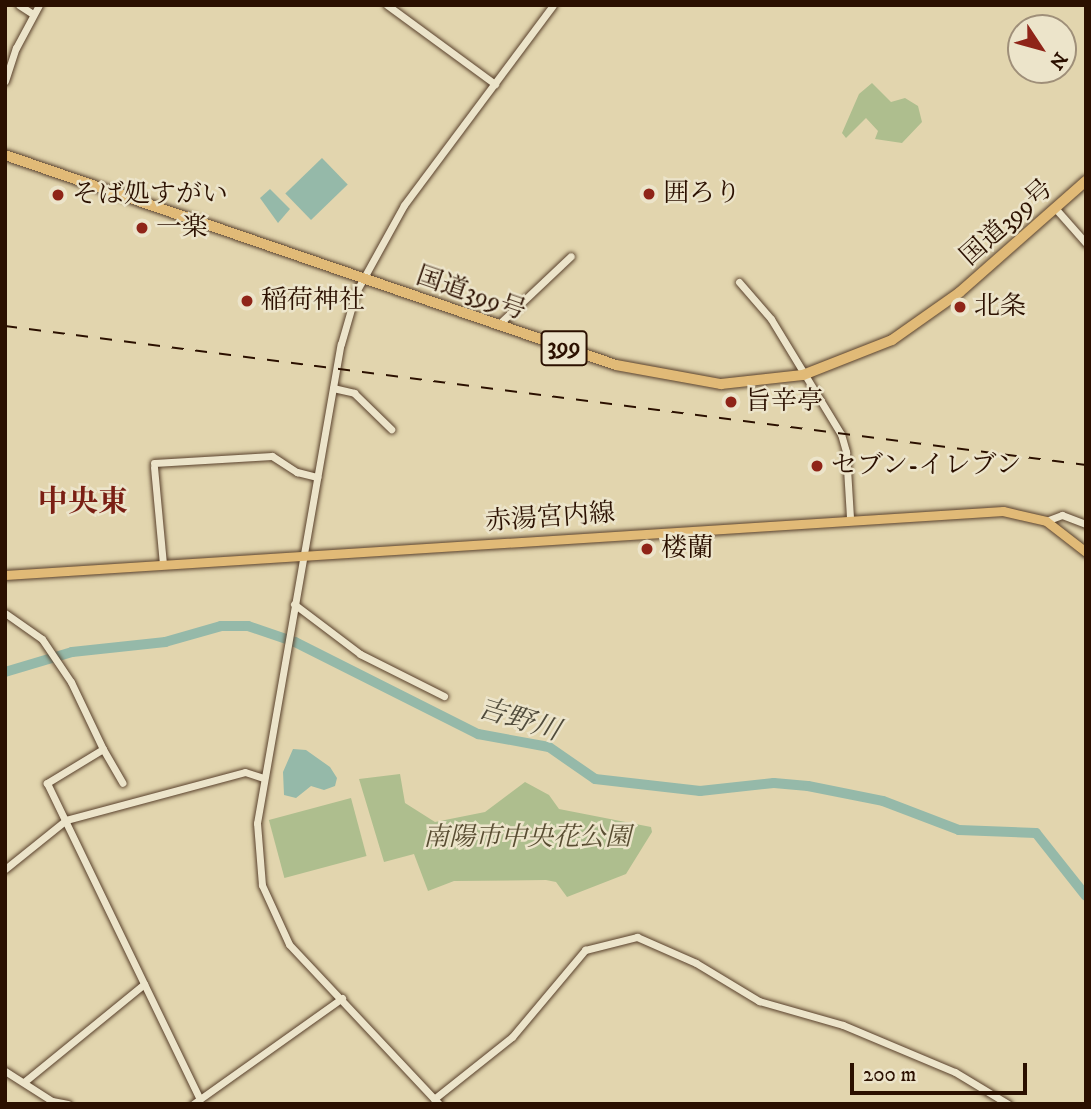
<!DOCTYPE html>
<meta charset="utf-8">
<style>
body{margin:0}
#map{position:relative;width:1091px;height:1109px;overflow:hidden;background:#e2d5ae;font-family:"IM FELL DW Pica","Noto Serif JP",serif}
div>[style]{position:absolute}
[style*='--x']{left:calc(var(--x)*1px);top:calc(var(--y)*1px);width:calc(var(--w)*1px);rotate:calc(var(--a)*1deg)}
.green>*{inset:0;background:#aebe8e;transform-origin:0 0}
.water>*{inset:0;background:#95b9a9;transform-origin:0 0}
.river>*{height:10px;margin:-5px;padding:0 5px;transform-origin:5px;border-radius:5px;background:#95b9a9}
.roads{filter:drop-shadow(0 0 2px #59412c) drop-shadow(0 0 2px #59412c)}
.minor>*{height:7px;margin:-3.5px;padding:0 3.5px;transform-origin:3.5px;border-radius:3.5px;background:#ece4ca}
.major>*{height:9px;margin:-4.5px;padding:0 4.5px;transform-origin:4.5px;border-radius:4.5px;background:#e1ba77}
.highway>*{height:10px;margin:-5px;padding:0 5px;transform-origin:5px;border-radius:5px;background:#e1ba77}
.rail>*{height:2px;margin-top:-1px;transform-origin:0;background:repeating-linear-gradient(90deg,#2b1000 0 12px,transparent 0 24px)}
.dots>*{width:19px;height:19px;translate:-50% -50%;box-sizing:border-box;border:4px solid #ece4ca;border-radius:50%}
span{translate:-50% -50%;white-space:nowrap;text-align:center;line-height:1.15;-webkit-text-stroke:5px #ece4ca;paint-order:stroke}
.shield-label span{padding:2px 5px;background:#ece4ca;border:2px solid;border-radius:5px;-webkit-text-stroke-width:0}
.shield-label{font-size:24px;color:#2b1000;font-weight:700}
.poi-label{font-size:26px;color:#2b1000}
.left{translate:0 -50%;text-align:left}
.street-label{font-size:26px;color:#2b1000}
.park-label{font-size:26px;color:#594d32;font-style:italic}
.water-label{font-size:28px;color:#504b3b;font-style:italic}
.quarter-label{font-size:30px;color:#7a1f14;font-weight:700}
.frame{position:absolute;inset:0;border:7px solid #2b1000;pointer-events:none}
.north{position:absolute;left:1007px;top:14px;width:70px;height:70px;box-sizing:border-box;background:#ece4ca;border:2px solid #9f8f79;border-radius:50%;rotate:126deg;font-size:19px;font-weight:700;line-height:28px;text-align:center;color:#2b1000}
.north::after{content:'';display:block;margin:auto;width:24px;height:32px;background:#8f2418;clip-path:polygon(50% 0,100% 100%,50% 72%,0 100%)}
.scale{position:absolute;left:850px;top:1063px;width:177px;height:32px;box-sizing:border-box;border:4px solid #2b1000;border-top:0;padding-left:9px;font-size:21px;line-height:24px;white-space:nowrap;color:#2b1000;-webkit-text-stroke:5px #ece4ca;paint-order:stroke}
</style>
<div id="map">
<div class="green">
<i style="clip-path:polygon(872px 83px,891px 102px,905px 98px,918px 106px,922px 122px,902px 143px,875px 139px,878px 131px,866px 118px,846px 138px,842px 133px,859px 94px)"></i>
<i style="clip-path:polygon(400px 774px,405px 803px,435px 822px,485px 812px,525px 782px,549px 795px,559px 809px,651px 827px,652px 832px,626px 874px,567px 897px,556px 882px,546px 880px,454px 881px,428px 891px,414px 854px,384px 862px,359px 779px)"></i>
<i style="left:351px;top:798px;width:60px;height:85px;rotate:75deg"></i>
</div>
<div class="water">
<i style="left:322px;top:158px;width:37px;height:51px;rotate:46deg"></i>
<i style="clip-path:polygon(270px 189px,290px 209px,278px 223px,260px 198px)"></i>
<i style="clip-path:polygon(293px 749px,306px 750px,330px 767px,337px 778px,335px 786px,324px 790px,311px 786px,296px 798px,284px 795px,283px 772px)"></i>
</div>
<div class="river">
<i style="--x:5;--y:672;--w:70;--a:-16.6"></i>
<i style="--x:72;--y:652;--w:94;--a:-6.1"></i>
<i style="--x:165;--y:642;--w:58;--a:-15.9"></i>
<i style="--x:221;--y:626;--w:27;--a:0"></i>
<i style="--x:248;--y:626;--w:50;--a:18.8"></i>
<i style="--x:295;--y:642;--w:205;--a:26.7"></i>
<i style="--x:478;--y:734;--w:72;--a:10.4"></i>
<i style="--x:549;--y:747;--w:56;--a:34.8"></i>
<i style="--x:595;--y:779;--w:106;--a:6.5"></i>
<i style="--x:700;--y:791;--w:74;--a:-6.2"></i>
<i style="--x:774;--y:783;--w:34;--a:5"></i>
<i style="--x:808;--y:786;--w:76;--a:11.3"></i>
<i style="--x:883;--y:801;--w:81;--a:20.9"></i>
<i style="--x:959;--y:830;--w:77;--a:2.2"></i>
<i style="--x:1036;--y:833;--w:80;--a:51.6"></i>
</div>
<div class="roads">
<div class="minor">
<i style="--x:19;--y:5;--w:17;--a:33"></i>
<i style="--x:387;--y:5;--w:134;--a:36.2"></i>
<i style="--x:5;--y:81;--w:35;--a:-72"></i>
<i style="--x:16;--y:48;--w:49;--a:-61.9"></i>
<i style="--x:1055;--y:208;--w:47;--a:48.5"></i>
<i style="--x:739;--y:282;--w:49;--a:49.1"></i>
<i style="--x:771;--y:319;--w:135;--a:58.7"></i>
<i style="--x:841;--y:434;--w:19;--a:74"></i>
<i style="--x:846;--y:452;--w:66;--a:86.5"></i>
<i style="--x:498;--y:325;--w:100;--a:-43.4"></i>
<i style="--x:333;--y:388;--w:22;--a:13"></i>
<i style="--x:354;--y:393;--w:52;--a:44.2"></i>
<i style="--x:154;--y:463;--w:118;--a:-3.4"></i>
<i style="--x:272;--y:456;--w:30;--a:33"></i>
<i style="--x:297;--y:472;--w:21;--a:14"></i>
<i style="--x:154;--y:467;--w:97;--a:84.7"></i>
<i style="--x:1046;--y:521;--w:17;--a:-21"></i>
<i style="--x:1062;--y:515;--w:26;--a:21"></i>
<i style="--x:294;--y:604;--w:83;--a:37.1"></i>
<i style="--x:360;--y:654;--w:94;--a:26.6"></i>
<i style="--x:5;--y:613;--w:45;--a:35.1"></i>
<i style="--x:42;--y:639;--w:52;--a:56"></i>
<i style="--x:71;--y:682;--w:74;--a:64.5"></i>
<i style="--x:103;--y:749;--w:66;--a:148.7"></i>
<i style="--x:47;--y:783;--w:351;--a:64.2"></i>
<i style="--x:103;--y:749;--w:39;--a:60"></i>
<i style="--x:5;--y:869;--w:78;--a:-38.8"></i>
<i style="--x:66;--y:820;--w:185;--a:-15"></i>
<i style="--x:245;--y:772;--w:19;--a:18"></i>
<i style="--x:5;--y:1071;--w:56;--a:32.6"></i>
<i style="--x:52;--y:1101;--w:16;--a:11"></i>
<i style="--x:24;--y:1082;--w:155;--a:-39.2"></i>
<i style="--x:434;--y:1099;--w:100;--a:-38.5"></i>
<i style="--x:512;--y:1037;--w:114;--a:-50"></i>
<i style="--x:585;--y:950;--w:54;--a:-14"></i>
<i style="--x:637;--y:937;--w:64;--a:23.8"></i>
<i style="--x:696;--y:963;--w:74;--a:31.1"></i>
<i style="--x:759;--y:1001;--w:87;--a:15.9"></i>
<i style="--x:843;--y:1025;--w:121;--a:22.8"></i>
<i style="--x:955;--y:1072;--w:62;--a:31.1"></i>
<i style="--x:193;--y:1104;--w:183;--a:-35.4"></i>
<i style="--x:439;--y:1104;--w:219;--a:-133.2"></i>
<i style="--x:289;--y:944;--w:65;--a:-114.6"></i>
<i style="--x:262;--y:885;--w:62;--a:-94.6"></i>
<i style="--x:257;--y:823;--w:486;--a:-80.1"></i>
<i style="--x:341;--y:344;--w:54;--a:-73.9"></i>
<i style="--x:356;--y:292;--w:99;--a:-61.1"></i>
<i style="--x:404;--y:205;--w:249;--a:-53.3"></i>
</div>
<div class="major">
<i style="--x:5;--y:575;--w:1000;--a:-3.67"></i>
<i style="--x:1003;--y:511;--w:44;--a:13.1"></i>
<i style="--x:1046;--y:521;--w:51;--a:37.8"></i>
</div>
<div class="highway">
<i style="--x:5;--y:155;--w:646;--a:18.97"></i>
<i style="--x:616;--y:365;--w:107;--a:10.3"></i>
<i style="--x:721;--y:384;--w:82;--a:-6.3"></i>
<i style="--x:803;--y:375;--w:96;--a:-21.5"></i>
<i style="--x:892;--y:340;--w:83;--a:-35.2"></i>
<i style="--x:960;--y:292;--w:168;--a:-41.4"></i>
</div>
</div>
<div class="rail">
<i style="--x:5;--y:326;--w:1090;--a:7.33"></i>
</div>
<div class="dots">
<i style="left:649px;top:194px;background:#8f2418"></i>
<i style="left:58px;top:195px;background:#8f2418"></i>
<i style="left:142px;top:228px;background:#8f2418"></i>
<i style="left:247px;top:301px;background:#8f2418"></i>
<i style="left:960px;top:307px;background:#8f2418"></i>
<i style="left:731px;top:402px;background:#8f2418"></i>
<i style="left:817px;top:466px;background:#8f2418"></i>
<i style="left:647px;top:549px;background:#8f2418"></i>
</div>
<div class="shield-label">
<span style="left:564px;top:348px">399</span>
</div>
<div class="poi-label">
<span class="left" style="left:663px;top:194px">囲ろり</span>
<span class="left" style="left:72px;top:195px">そば処すがい</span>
<span class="left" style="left:156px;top:228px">一楽</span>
<span class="left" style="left:261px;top:301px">稲荷神社</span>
<span class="left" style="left:974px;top:307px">北条</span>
<span class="left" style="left:745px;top:402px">旨辛亭</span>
<span class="left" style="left:831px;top:466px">セブン-イレブン</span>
<span class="left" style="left:661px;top:549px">楼蘭</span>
</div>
<div class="street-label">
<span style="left:1007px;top:223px;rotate:-42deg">国道399号</span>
<span style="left:471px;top:294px;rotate:19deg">国道399号</span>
<span style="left:550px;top:518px;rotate:-4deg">赤湯宮内線</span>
</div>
<div class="park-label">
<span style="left:527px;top:838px">南陽市中央花公園</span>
</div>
<div class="water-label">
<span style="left:519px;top:720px;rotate:17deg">吉野川</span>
</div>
<div class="quarter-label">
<span style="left:83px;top:503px">中央東</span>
</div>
<div class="frame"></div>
<div class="north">N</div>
<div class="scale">200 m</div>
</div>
